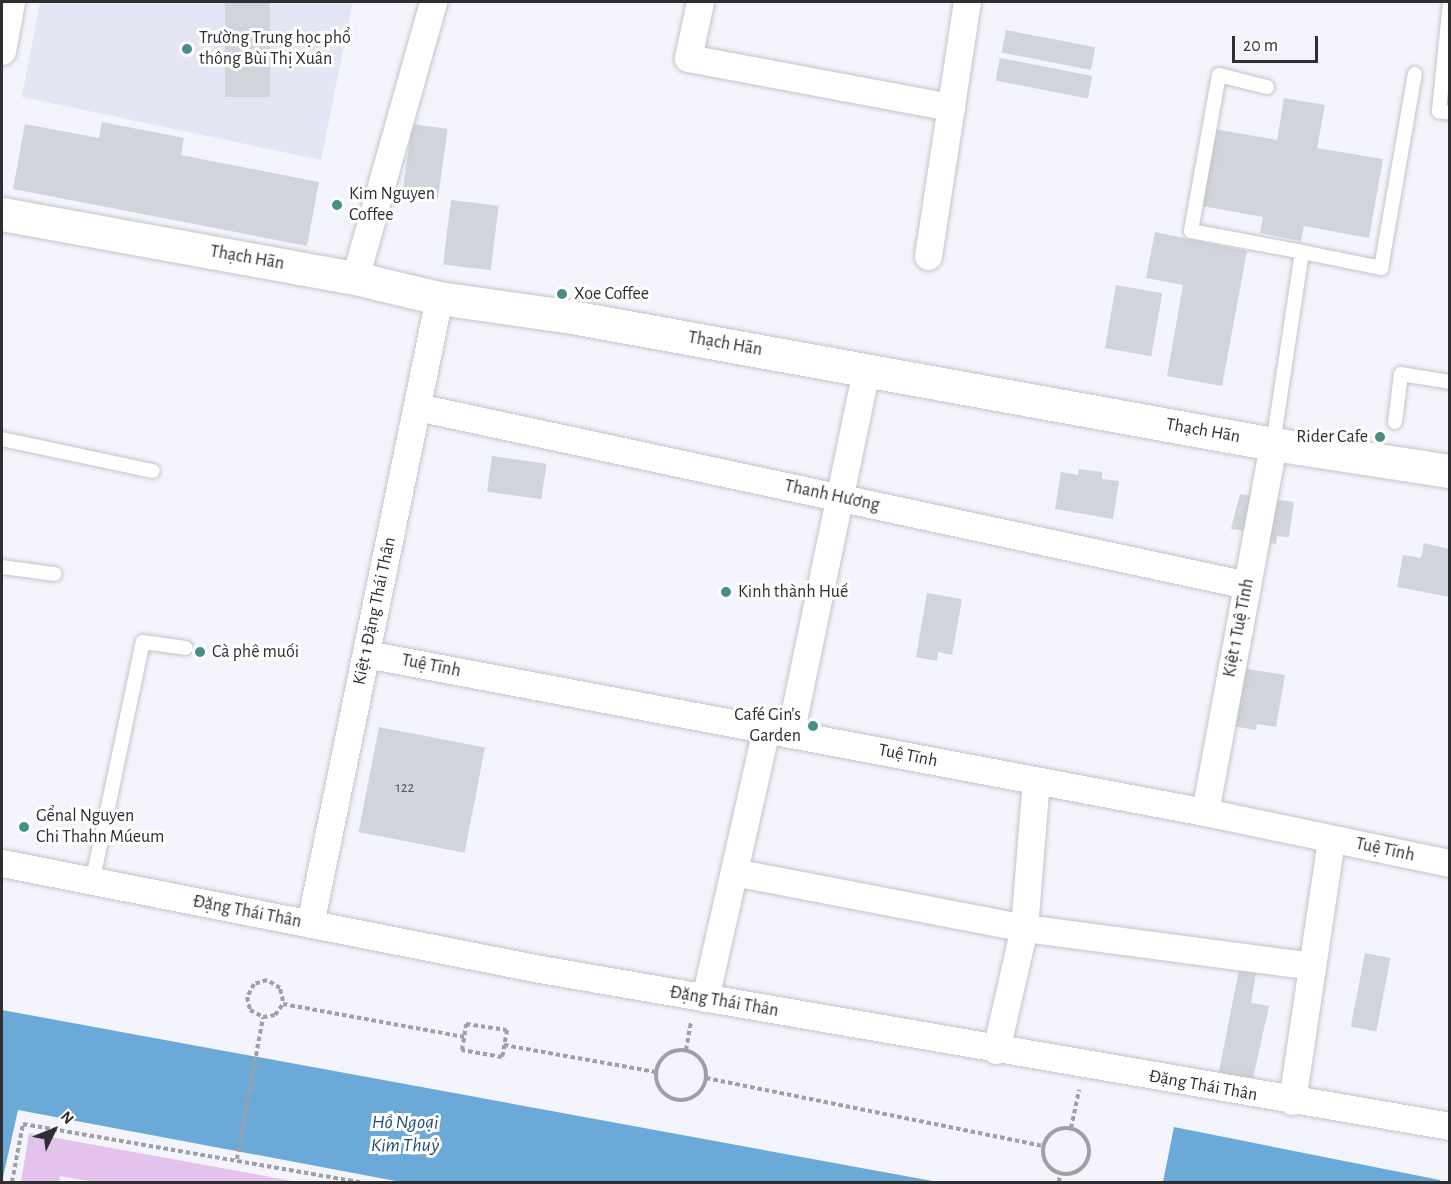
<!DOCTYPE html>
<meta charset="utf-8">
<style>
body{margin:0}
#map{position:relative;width:1451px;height:1184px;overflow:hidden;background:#f4f5fc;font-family:"Alegreya Sans",sans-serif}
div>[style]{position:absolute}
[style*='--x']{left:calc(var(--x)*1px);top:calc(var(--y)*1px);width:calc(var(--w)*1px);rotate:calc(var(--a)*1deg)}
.built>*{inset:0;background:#e4e6f3}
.green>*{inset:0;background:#e3c2eb}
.water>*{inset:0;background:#6baad8}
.building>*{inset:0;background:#d1d4da;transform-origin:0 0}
.path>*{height:4px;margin-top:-2px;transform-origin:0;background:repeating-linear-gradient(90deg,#9fa0a5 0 4.5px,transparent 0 7.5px)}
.path>.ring{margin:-2px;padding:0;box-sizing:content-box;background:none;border:4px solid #9fa0a5;border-radius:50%}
.roads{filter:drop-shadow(0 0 2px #c3c4ca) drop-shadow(0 0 2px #c3c4ca)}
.lane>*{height:14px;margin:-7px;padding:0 7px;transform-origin:7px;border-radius:7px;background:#fff}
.street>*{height:27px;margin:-13.5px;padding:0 13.5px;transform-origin:13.5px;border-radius:13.5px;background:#fff}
.secondary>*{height:33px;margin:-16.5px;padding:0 16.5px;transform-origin:16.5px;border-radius:16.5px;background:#fff}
.dots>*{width:16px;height:16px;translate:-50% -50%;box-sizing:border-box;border:3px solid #fff;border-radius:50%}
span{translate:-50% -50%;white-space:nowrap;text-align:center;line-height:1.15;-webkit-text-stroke:6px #fff;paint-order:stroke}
.number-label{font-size:15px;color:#57585b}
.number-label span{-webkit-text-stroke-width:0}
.poi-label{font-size:18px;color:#2e2f31}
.left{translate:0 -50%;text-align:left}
.right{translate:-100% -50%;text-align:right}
.street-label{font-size:18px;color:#2e2f31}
.water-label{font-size:20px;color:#1f4e6f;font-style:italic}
.frame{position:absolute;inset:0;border:3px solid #2e2f31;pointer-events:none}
.north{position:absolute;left:24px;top:1100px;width:60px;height:60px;-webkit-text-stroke:4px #fff;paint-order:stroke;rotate:47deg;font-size:16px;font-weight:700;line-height:24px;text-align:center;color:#2e2f31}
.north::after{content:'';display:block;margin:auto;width:21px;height:27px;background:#2e2f31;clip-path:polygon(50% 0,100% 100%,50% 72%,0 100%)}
.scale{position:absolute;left:1232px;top:36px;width:86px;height:27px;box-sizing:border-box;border:3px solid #2e2f31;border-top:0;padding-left:8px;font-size:18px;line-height:21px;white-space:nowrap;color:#2e2f31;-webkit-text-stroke:4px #fff;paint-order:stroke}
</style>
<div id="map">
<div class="built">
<i style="clip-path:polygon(40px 2px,353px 2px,321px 160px,22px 97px)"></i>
</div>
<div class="green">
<i style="clip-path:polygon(29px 1133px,298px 1182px,93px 1182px,60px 1176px,59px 1182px,21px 1182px)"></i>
</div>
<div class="water">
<i style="clip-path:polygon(2px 1010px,938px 1182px,401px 1182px,18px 1110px,2px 1182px)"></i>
<i style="clip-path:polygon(1174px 1127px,1440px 1180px,1440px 1182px,1163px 1182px)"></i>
</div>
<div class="building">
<i style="left:225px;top:2px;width:45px;height:95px"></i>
<i style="left:1006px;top:30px;width:91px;height:23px;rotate:11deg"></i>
<i style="left:1000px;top:58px;width:94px;height:23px;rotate:11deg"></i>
<i style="clip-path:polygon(1284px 98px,1325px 105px,1317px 148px,1383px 159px,1369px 238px,1304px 226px,1301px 241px,1260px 233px,1263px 217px,1196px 205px,1209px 128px,1277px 140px)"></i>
<i style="clip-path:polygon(102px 122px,184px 138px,181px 155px,319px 182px,307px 246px,13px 189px,25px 124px,99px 138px)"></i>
<i style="left:412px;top:124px;width:36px;height:71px;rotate:8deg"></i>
<i style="left:451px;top:200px;width:48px;height:65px;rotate:7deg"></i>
<i style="clip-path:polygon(1155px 232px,1247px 251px,1222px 386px,1167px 376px,1183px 285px,1146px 278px)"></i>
<i style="left:1116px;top:285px;width:47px;height:64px;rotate:10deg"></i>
<i style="left:492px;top:456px;width:55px;height:36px;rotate:8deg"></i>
<i style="clip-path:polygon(1079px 469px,1102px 472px,1102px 479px,1119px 481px,1113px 519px,1055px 509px,1061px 472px,1078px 475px)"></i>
<i style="clip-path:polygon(1240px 494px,1294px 502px,1289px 537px,1277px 536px,1276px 544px,1253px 541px,1255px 532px,1231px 529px)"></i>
<i style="clip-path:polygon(1424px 543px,1450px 549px,1450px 597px,1397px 587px,1403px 555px,1421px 558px)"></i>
<i style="clip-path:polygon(927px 593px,962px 599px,952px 655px,938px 652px,937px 661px,916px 657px)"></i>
<i style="clip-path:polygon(1223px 665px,1285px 675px,1276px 727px,1257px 724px,1256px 730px,1232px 726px)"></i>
<i style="left:379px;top:727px;width:108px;height:107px;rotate:11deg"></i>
<i style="left:1365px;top:953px;width:26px;height:75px;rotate:11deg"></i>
<i style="clip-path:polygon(1239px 970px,1256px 973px,1251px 1003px,1269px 1006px,1252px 1083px,1218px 1076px)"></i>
</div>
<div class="path">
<i style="--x:283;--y:1001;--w:13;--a:-103"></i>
<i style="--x:280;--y:988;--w:15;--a:-148"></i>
<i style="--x:267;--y:980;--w:14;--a:163"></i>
<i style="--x:254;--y:984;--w:15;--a:118"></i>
<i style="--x:247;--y:997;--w:13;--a:77"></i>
<i style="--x:250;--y:1010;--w:15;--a:28"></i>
<i style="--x:263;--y:1017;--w:12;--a:-9"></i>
<i style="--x:275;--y:1015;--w:14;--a:-54"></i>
<i style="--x:283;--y:1004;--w:184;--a:10.3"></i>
<i style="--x:466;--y:1024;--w:41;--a:8.3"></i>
<i style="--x:507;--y:1030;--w:27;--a:100"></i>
<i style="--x:502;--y:1057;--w:41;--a:-170.1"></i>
<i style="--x:462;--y:1050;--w:26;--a:-81"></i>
<i style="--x:504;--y:1045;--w:153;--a:10.1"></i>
<i class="ring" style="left:656px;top:1050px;width:46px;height:46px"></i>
<i style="--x:686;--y:1050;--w:29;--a:-80"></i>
<i style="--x:706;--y:1078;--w:344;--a:11.4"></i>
<i class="ring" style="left:1043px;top:1128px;width:42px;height:42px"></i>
<i style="--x:1071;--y:1128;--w:39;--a:-78"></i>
<i style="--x:237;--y:1159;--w:144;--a:-79.6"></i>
<i style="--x:12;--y:1182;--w:59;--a:-79.3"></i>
<i style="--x:23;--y:1124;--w:342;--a:9.8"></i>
<i style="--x:1059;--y:1182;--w:8;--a:-83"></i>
</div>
<div class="roads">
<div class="lane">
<i style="--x:1450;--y:2;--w:110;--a:95.8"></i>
<i style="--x:1439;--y:111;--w:11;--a:10"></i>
<i style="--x:1267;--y:87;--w:49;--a:-166"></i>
<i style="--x:1219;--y:75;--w:158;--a:100.2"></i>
<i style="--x:1191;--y:231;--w:113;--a:10.7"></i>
<i style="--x:1302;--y:252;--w:194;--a:98.6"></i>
<i style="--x:1302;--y:252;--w:81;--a:11.4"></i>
<i style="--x:1381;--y:268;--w:197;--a:-80.1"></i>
<i style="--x:1395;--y:422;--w:48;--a:-82.9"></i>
<i style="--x:1401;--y:374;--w:50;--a:9.3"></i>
<i style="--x:2;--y:439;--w:154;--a:12"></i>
<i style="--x:2;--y:567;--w:53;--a:7.5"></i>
<i style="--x:92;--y:883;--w:246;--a:-78.1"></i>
<i style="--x:143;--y:642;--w:43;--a:7.9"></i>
</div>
<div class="street">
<i style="--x:700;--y:2;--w:57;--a:102.1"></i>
<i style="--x:688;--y:58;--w:268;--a:10.6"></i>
<i style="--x:2;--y:51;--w:50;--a:-79.6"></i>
<i style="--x:928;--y:256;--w:257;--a:-81.3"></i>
<i style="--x:355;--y:278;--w:287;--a:-74.2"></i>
<i style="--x:417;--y:407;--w:849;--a:12.1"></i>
<i style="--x:366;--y:654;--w:854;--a:10.67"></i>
<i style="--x:1205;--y:812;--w:250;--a:11.8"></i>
<i style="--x:790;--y:734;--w:372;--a:-78.2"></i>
<i style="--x:1205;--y:812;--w:374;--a:-79.5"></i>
<i style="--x:2;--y:863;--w:548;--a:11.15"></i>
<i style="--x:540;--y:969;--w:923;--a:9.79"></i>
<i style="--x:734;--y:872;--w:295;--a:10.9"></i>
<i style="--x:1024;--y:928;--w:290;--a:7.5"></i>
<i style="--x:310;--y:924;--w:639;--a:-78.36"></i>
<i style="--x:705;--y:998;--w:276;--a:-77.2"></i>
<i style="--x:996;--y:1050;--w:125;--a:-77.1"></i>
<i style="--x:1024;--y:928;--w:148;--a:-85.4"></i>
<i style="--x:1292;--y:1101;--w:265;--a:-81.5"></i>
</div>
<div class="secondary">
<i style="--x:2;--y:214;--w:359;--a:10.3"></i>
<i style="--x:355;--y:278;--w:86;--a:13.4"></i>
<i style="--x:439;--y:298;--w:134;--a:8.1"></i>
<i style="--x:572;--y:317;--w:712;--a:10.27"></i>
<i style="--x:1273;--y:444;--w:179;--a:8.7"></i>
</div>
</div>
<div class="dots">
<i style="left:187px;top:49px;background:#498e85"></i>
<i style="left:337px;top:205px;background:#498e85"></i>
<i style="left:562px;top:294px;background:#498e85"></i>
<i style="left:1380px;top:437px;background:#498e85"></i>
<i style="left:726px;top:592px;background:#498e85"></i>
<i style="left:200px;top:652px;background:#498e85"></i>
<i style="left:813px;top:726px;background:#498e85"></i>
<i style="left:24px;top:827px;background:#498e85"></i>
</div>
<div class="number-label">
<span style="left:405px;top:788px">122</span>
</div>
<div class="poi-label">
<span class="left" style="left:199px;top:49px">Trường Trung học phổ<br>thông Bùi Thị Xuân</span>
<span class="left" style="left:349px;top:205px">Kim Nguyen<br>Coffee</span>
<span class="left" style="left:574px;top:294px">Xoe Coffee</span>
<span class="right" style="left:1368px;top:437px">Rider Cafe</span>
<span class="left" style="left:738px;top:592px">Kinh thành Huế</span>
<span class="left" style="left:212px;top:652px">Cà phê muối</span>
<span class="right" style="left:801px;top:726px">Café Gin’s<br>Garden</span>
<span class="left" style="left:36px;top:827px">Gểnal Nguyen<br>Chi Thahn Múeum</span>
</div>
<div class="street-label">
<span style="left:247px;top:258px;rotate:10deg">Thạch Hãn</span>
<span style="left:725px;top:344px;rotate:10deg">Thạch Hãn</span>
<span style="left:1203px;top:431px;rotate:10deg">Thạch Hãn</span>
<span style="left:832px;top:496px;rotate:12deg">Thanh Hương</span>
<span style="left:375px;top:611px;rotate:-78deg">Kiệt 1 Đặng Thái Thân</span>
<span style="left:1239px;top:628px;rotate:-79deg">Kiệt 1 Tuệ Tĩnh</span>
<span style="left:431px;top:666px;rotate:11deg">Tuệ Tĩnh</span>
<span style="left:908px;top:756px;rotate:11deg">Tuệ Tĩnh</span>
<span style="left:1385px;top:850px;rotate:12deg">Tuệ Tĩnh</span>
<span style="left:247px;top:912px;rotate:11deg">Đặng Thái Thân</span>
<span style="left:724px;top:1002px;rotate:10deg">Đặng Thái Thân</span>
<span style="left:1203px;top:1086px;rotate:10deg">Đặng Thái Thân</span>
</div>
<div class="water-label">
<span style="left:405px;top:1134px">Hồ Ngoại<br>Kim Thuỷ</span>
</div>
<div class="frame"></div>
<div class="north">N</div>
<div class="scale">20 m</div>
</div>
